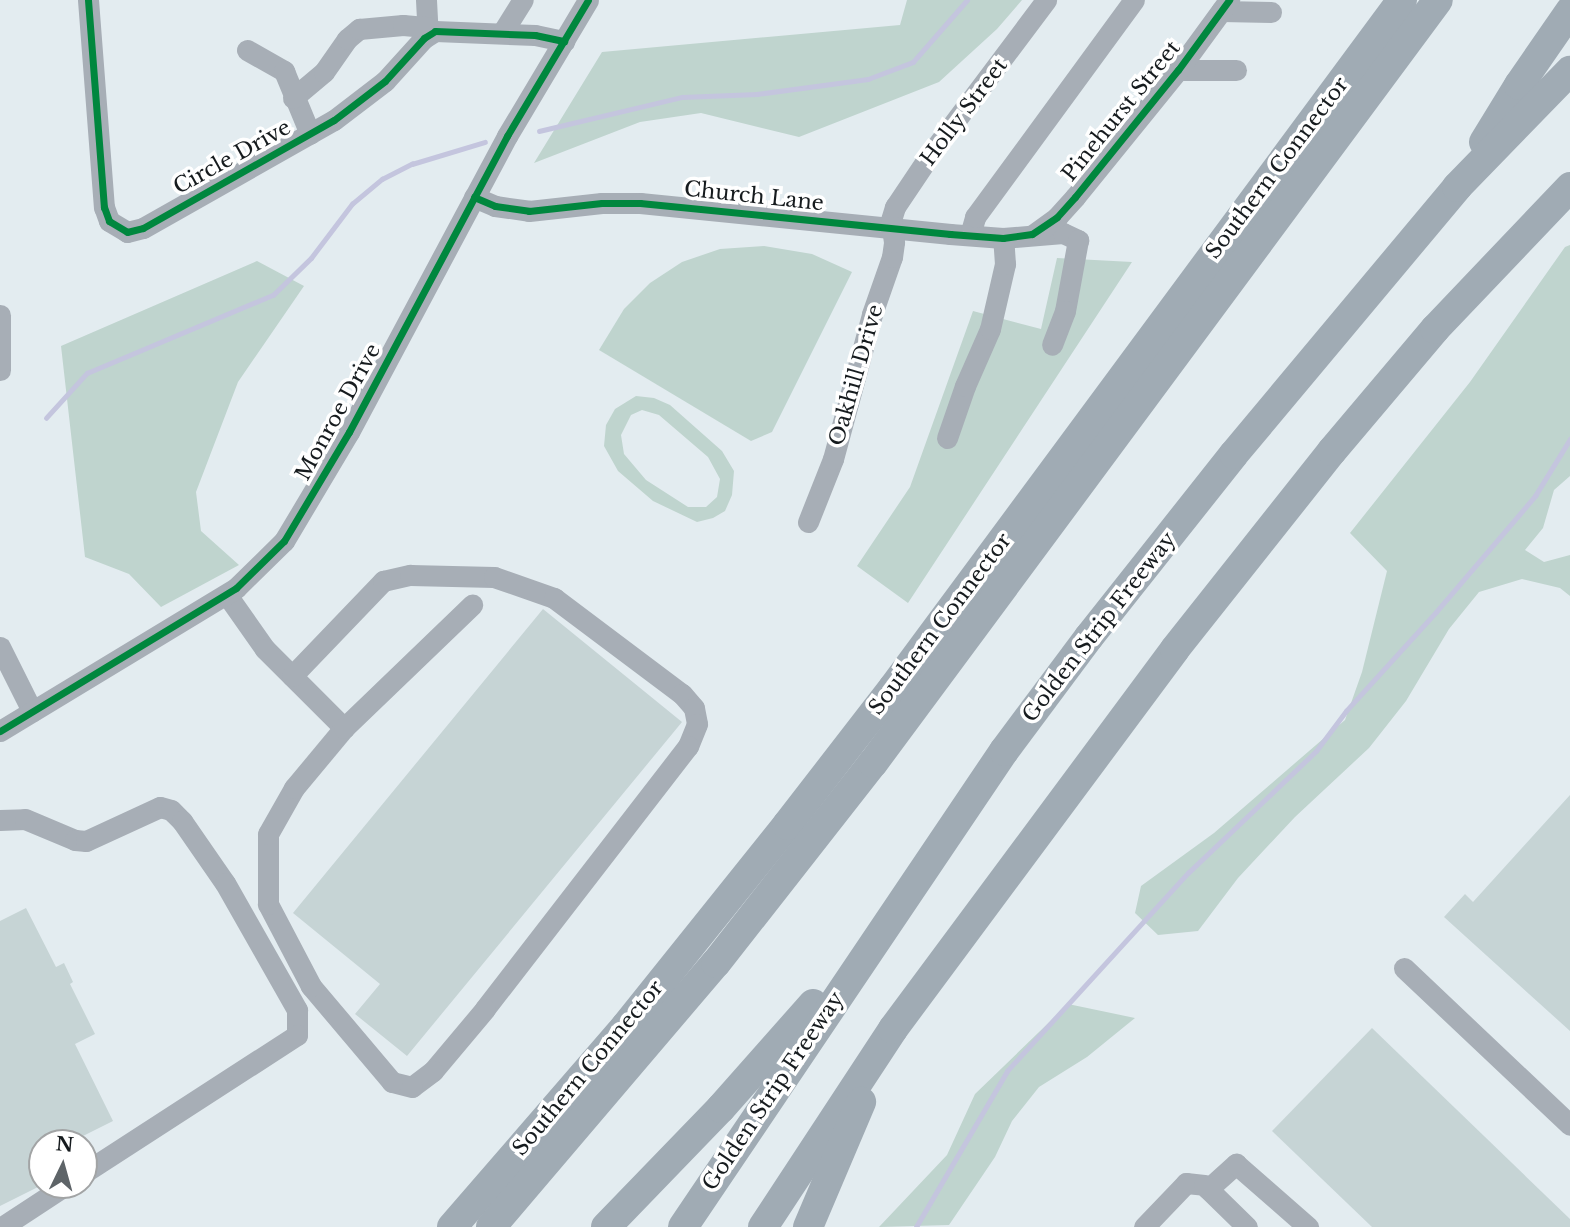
<!DOCTYPE html>
<style>
body{margin:0}
#map{position:relative;width:1570px;height:1227px;overflow:hidden;background:#e3ecf0;font-family:"Libre Baskerville",serif}
div>[style]{position:absolute}
[style*='--x']{left:calc(var(--x)*1px);top:calc(var(--y)*1px);width:calc(var(--w)*1px);rotate:calc(var(--a)*1deg)}
.green>*{inset:0;background:#bfd4ce}
.stream>*{height:4.5px;margin:-2.25px;padding:0 2.25px;transform-origin:2.25px;border-radius:2.25px;background:#c4c5de}
.building>*{inset:0;background:#c6d4d5}
.minor>*{height:21px;margin:-10.5px;padding:0 10.5px;transform-origin:10.5px;border-radius:10.5px;background:#a7aeb6}
.highway>*{height:30px;margin:-15px;padding:0 15px;transform-origin:15px;border-radius:15px;background:#a0abb4}
.cycleway>*{height:7px;margin:-3.5px;padding:0 3.5px;transform-origin:3.5px;border-radius:3.5px;background:#00873e}
span{translate:-50% -50%;white-space:nowrap;text-align:center;line-height:1.15;-webkit-text-stroke:7px #fff;paint-order:stroke}
.street-label{font-size:21px;color:#161b1e}
.north{position:absolute;left:28px;top:1129px;width:70px;height:70px;box-sizing:border-box;background:#fff;border:2px solid #a2a4a5;border-radius:50%;rotate:5deg;font-size:19px;font-weight:700;line-height:28px;text-align:center;color:#161b1e}
.north::after{content:'';display:block;margin:auto;width:24px;height:32px;background:#5e6468;clip-path:polygon(50% 0,100% 100%,50% 72%,0 100%)}
</style>
<div id="map">
<div class="green">
<i style="clip-path:polygon(907px 0,1022px 0,997px 29px,939px 82px,799px 137px,701px 113px,640px 122px,534px 163px,602px 52px,900px 25px)"></i>
<i style="clip-path:polygon(1570px 245px,1570px 476px,1554px 490px,1543px 528px,1525px 550px,1544px 562px,1570px 555px,1570px 596px,1560px 588px,1522px 579px,1479px 592px,1449px 629px,1406px 701px,1369px 748px,1295px 817px,1238px 878px,1198px 931px,1158px 935px,1135px 913px,1141px 886px,1214px 833px,1345px 720px,1362px 672px,1387px 571px,1350px 533px,1470px 382px,1565px 247px)"></i>
<i style="clip-path:polygon(764px 246px,812px 254px,852px 272px,772px 432px,751px 441px,599px 350px,624px 309px,650px 283px,682px 262px,720px 249px)"></i>
<i style="clip-path:polygon(1057px 258px,1132px 262px,908px 603px,857px 566px,910px 487px,973px 311px,1041px 329px)"></i>
<i style="clip-path:polygon(257px 261px,304px 286px,238px 382px,196px 492px,201px 531px,239px 565px,161px 607px,129px 574px,85px 557px,61px 346px)"></i>
<i style="clip-path:polygon(evenodd,636px 396px,654px 398px,670px 405px,722px 451px,734px 471px,732px 495px,725px 511px,713px 518px,697px 522px,653px 501px,618px 471px,604px 446px,606px 425px,615px 409px,636px 396px,642px 410px,659px 415px,708px 457px,720px 479px,717px 497px,706px 507px,688px 507px,646px 480px,624px 454px,621px 435px,631px 415px,642px 410px)"></i>
<i style="clip-path:polygon(1068px 1004px,1135px 1018px,1087px 1057px,1039px 1087px,1012px 1121px,995px 1157px,949px 1225px,879px 1227px,947px 1155px,975px 1094px)"></i>
</div>
<div class="stream">
<i style="--x:539;--y:131;--w:147;--a:-13.4"></i>
<i style="--x:682;--y:97;--w:75;--a:-2.3"></i>
<i style="--x:757;--y:94;--w:112;--a:-7.7"></i>
<i style="--x:868;--y:79;--w:48;--a:-20.7"></i>
<i style="--x:913;--y:62;--w:82;--a:-48.9"></i>
<i style="--x:46;--y:418;--w:61;--a:-47.7"></i>
<i style="--x:87;--y:373;--w:202;--a:-22.8"></i>
<i style="--x:273;--y:295;--w:53;--a:-44.2"></i>
<i style="--x:311;--y:258;--w:68;--a:-52.8"></i>
<i style="--x:352;--y:204;--w:39;--a:-40"></i>
<i style="--x:382;--y:179;--w:34;--a:-27"></i>
<i style="--x:412;--y:164;--w:76;--a:-16.8"></i>
<i style="--x:916;--y:1227;--w:181;--a:-59.7"></i>
<i style="--x:1007;--y:1071;--w:268;--a:-47.6"></i>
<i style="--x:1188;--y:873;--w:177;--a:-43.6"></i>
<i style="--x:1316;--y:751;--w:50;--a:-53.1"></i>
<i style="--x:1346;--y:711;--w:134;--a:-47.7"></i>
<i style="--x:1436;--y:612;--w:153;--a:-49.5"></i>
<i style="--x:1535;--y:496;--w:67;--a:-58.4"></i>
</div>
<div class="building">
<i style="clip-path:polygon(543px 609px,682px 722px,407px 1056px,355px 1014px,380px 984px,293px 913px)"></i>
<i style="clip-path:polygon(1570px 795px,1570px 1031px,1444px 917px,1465px 894px,1473px 902px)"></i>
<i style="clip-path:polygon(26px 908px,56px 967px,64px 963px,73px 982px,70px 984px,95px 1034px,75px 1044px,113px 1121px,69px 1143px,42px 1143px,42px 1185px,0 1206px,0 921px)"></i>
<i style="clip-path:polygon(1372px 1028px,1570px 1219px,1570px 1227px,1372px 1227px,1272px 1131px)"></i>
</div>
<div class="minor">
<i style="--x:88;--y:0;--w:208;--a:85.6"></i>
<i style="--x:104;--y:207;--w:15;--a:70"></i>
<i style="--x:109;--y:221;--w:21;--a:31"></i>
<i style="--x:127;--y:232;--w:16;--a:-14"></i>
<i style="--x:143;--y:228;--w:219;--a:-29.5"></i>
<i style="--x:334;--y:120;--w:64;--a:-37.4"></i>
<i style="--x:385;--y:81;--w:58;--a:-47.8"></i>
<i style="--x:424;--y:38;--w:13;--a:-32"></i>
<i style="--x:435;--y:31;--w:100;--a:2.3"></i>
<i style="--x:535;--y:35;--w:30;--a:12"></i>
<i style="--x:426;--y:0;--w:34;--a:87"></i>
<i style="--x:1221;--y:11;--w:50;--a:1.1"></i>
<i style="--x:502;--y:33;--w:39;--a:-58"></i>
<i style="--x:247;--y:50;--w:43;--a:29.6"></i>
<i style="--x:284;--y:71;--w:68;--a:67.6"></i>
<i style="--x:1178;--y:70;--w:58;--a:0"></i>
<i style="--x:293;--y:98;--w:40;--a:-40"></i>
<i style="--x:324;--y:72;--w:40;--a:-55.1"></i>
<i style="--x:347;--y:39;--w:16;--a:-40"></i>
<i style="--x:359;--y:29;--w:44;--a:-5.2"></i>
<i style="--x:403;--y:25;--w:25;--a:5"></i>
<i style="--x:474;--y:197;--w:23;--a:23"></i>
<i style="--x:495;--y:206;--w:34;--a:8"></i>
<i style="--x:529;--y:211;--w:73;--a:-6.3"></i>
<i style="--x:602;--y:203;--w:38;--a:0"></i>
<i style="--x:640;--y:203;--w:312;--a:5.7"></i>
<i style="--x:950;--y:234;--w:53;--a:4.3"></i>
<i style="--x:1003;--y:238;--w:60;--a:-4.8"></i>
<i style="--x:1063;--y:233;--w:17;--a:25"></i>
<i style="--x:1078;--y:240;--w:72;--a:100.4"></i>
<i style="--x:1065;--y:311;--w:36;--a:111"></i>
<i style="--x:1034;--y:234;--w:29;--a:-36"></i>
<i style="--x:1057;--y:217;--w:27;--a:-48"></i>
<i style="--x:1075;--y:197;--w:164;--a:-51"></i>
<i style="--x:1178;--y:70;--w:87;--a:-53.9"></i>
<i style="--x:970;--y:235;--w:19;--a:-74"></i>
<i style="--x:975;--y:217;--w:269;--a:-53.8"></i>
<i style="--x:0;--y:315;--w:55;--a:90"></i>
<i style="--x:947;--y:438;--w:55;--a:-70.9"></i>
<i style="--x:965;--y:386;--w:62;--a:-66.3"></i>
<i style="--x:990;--y:329;--w:67;--a:-77"></i>
<i style="--x:1005;--y:264;--w:26;--a:-94"></i>
<i style="--x:808;--y:522;--w:68;--a:-68.4"></i>
<i style="--x:833;--y:459;--w:150;--a:-74.9"></i>
<i style="--x:872;--y:314;--w:60;--a:-70.7"></i>
<i style="--x:892;--y:257;--w:15;--a:-82"></i>
<i style="--x:894;--y:242;--w:22;--a:-98"></i>
<i style="--x:891;--y:220;--w:14;--a:-73"></i>
<i style="--x:895;--y:207;--w:66;--a:-56.1"></i>
<i style="--x:932;--y:152;--w:190;--a:-53.1"></i>
<i style="--x:227;--y:595;--w:66;--a:54.9"></i>
<i style="--x:265;--y:649;--w:112;--a:45"></i>
<i style="--x:0;--y:647;--w:72;--a:63.4"></i>
<i style="--x:292;--y:676;--w:132;--a:-46.2"></i>
<i style="--x:383;--y:581;--w:28;--a:-13"></i>
<i style="--x:410;--y:575;--w:84;--a:1.4"></i>
<i style="--x:494;--y:577;--w:64;--a:19.3"></i>
<i style="--x:554;--y:598;--w:160;--a:36.9"></i>
<i style="--x:682;--y:694;--w:18;--a:49"></i>
<i style="--x:694;--y:708;--w:16;--a:79"></i>
<i style="--x:697;--y:724;--w:24;--a:112"></i>
<i style="--x:688;--y:746;--w:332;--a:127.7"></i>
<i style="--x:485;--y:1009;--w:81;--a:130"></i>
<i style="--x:433;--y:1071;--w:26;--a:143"></i>
<i style="--x:412;--y:1087;--w:21;--a:-166"></i>
<i style="--x:392;--y:1082;--w:126;--a:-130.2"></i>
<i style="--x:311;--y:986;--w:93;--a:-117.7"></i>
<i style="--x:268;--y:904;--w:70;--a:-90"></i>
<i style="--x:268;--y:834;--w:53;--a:-60.5"></i>
<i style="--x:294;--y:788;--w:78;--a:-50.2"></i>
<i style="--x:344;--y:728;--w:178;--a:-43.9"></i>
<i style="--x:0;--y:731;--w:276;--a:-31.2"></i>
<i style="--x:236;--y:588;--w:67;--a:-44.4"></i>
<i style="--x:284;--y:541;--w:127;--a:-59.2"></i>
<i style="--x:349;--y:432;--w:336;--a:-61.9"></i>
<i style="--x:507;--y:136;--w:158;--a:-59.2"></i>
<i style="--x:0;--y:820;--w:25;--a:-2"></i>
<i style="--x:25;--y:819;--w:54;--a:22.8"></i>
<i style="--x:75;--y:840;--w:11;--a:5"></i>
<i style="--x:86;--y:841;--w:81;--a:-24.7"></i>
<i style="--x:160;--y:807;--w:11;--a:15"></i>
<i style="--x:171;--y:810;--w:16;--a:45"></i>
<i style="--x:182;--y:821;--w:75;--a:55.3"></i>
<i style="--x:225;--y:883;--w:146;--a:60.4"></i>
<i style="--x:297;--y:1010;--w:25;--a:90"></i>
<i style="--x:297;--y:1035;--w:254;--a:147.1"></i>
<i style="--x:1404;--y:968;--w:228;--a:43.4"></i>
<i style="--x:1208;--y:1189;--w:38;--a:-42"></i>
<i style="--x:1236;--y:1164;--w:96;--a:41.2"></i>
<i style="--x:2;--y:1227;--w:77;--a:-33.3"></i>
<i style="--x:1144;--y:1227;--w:61;--a:-46.3"></i>
<i style="--x:1186;--y:1183;--w:18;--a:6"></i>
<i style="--x:1204;--y:1185;--w:60;--a:44.3"></i>
</div>
<div class="highway">
<i style="--x:1484;--y:142;--w:67;--a:-58.4"></i>
<i style="--x:1519;--y:85;--w:90;--a:-55.4"></i>
<i style="--x:452;--y:1227;--w:266;--a:-49.1"></i>
<i style="--x:626;--y:1026;--w:258;--a:-51.3"></i>
<i style="--x:787;--y:825;--w:173;--a:-52.3"></i>
<i style="--x:893;--y:688;--w:856;--a:-53.51"></i>
<i style="--x:491;--y:1227;--w:347;--a:-49.6"></i>
<i style="--x:716;--y:963;--w:254;--a:-51.9"></i>
<i style="--x:873;--y:763;--w:949;--a:-53.48"></i>
<i style="--x:606;--y:1227;--w:165;--a:-46"></i>
<i style="--x:721;--y:1108;--w:139;--a:-48.5"></i>
<i style="--x:683;--y:1227;--w:574;--a:-56.01"></i>
<i style="--x:1004;--y:751;--w:142;--a:-53.3"></i>
<i style="--x:1089;--y:637;--w:233;--a:-51.6"></i>
<i style="--x:1234;--y:454;--w:348;--a:-50.1"></i>
<i style="--x:1457;--y:187;--w:162;--a:-45.8"></i>
<i style="--x:763;--y:1227;--w:237;--a:-56.7"></i>
<i style="--x:893;--y:1029;--w:473;--a:-53.4"></i>
<i style="--x:1175;--y:649;--w:253;--a:-51.6"></i>
<i style="--x:1332;--y:451;--w:160;--a:-49.8"></i>
<i style="--x:1435;--y:329;--w:196;--a:-46.4"></i>
<i style="--x:808;--y:1227;--w:136;--a:-67"></i>
</div>
<div class="cycleway">
<i style="--x:88;--y:0;--w:208;--a:85.6"></i>
<i style="--x:104;--y:207;--w:15;--a:70"></i>
<i style="--x:109;--y:221;--w:21;--a:31"></i>
<i style="--x:127;--y:232;--w:16;--a:-14"></i>
<i style="--x:143;--y:228;--w:219;--a:-29.5"></i>
<i style="--x:334;--y:120;--w:64;--a:-37.4"></i>
<i style="--x:385;--y:81;--w:58;--a:-47.8"></i>
<i style="--x:424;--y:38;--w:13;--a:-32"></i>
<i style="--x:435;--y:31;--w:100;--a:2.3"></i>
<i style="--x:535;--y:35;--w:30;--a:12"></i>
<i style="--x:474;--y:197;--w:23;--a:23"></i>
<i style="--x:495;--y:206;--w:34;--a:8"></i>
<i style="--x:529;--y:211;--w:73;--a:-6.3"></i>
<i style="--x:602;--y:203;--w:38;--a:0"></i>
<i style="--x:640;--y:203;--w:312;--a:5.7"></i>
<i style="--x:950;--y:234;--w:53;--a:4.3"></i>
<i style="--x:1003;--y:238;--w:29;--a:-8"></i>
<i style="--x:1032;--y:234;--w:30;--a:-34"></i>
<i style="--x:1057;--y:217;--w:27;--a:-48"></i>
<i style="--x:1075;--y:197;--w:164;--a:-51"></i>
<i style="--x:1178;--y:70;--w:87;--a:-53.9"></i>
<i style="--x:0;--y:731;--w:276;--a:-31.2"></i>
<i style="--x:236;--y:588;--w:67;--a:-44.4"></i>
<i style="--x:284;--y:541;--w:127;--a:-59.2"></i>
<i style="--x:349;--y:432;--w:336;--a:-61.9"></i>
<i style="--x:507;--y:136;--w:158;--a:-59.2"></i>
</div>
<div class="street-label">
<span style="left:1121px;top:111px;rotate:-51deg">Pinehurst Street</span>
<span style="left:964px;top:112px;rotate:-53deg">Holly Street</span>
<span style="left:232px;top:157px;rotate:-29deg">Circle Drive</span>
<span style="left:1277px;top:168px;rotate:-53deg">Southern Connector</span>
<span style="left:754px;top:196px;rotate:6deg">Church Lane</span>
<span style="left:856px;top:375px;rotate:-74deg">Oakhill Drive</span>
<span style="left:338px;top:412px;rotate:-61deg">Monroe Drive</span>
<span style="left:940px;top:624px;rotate:-53deg">Southern Connector</span>
<span style="left:1099px;top:627px;rotate:-52deg">Golden Strip Freeway</span>
<span style="left:588px;top:1068px;rotate:-50deg">Southern Connector</span>
<span style="left:773px;top:1091px;rotate:-56deg">Golden Strip Freeway</span>
</div>
<div class="north">N</div>
</div>
